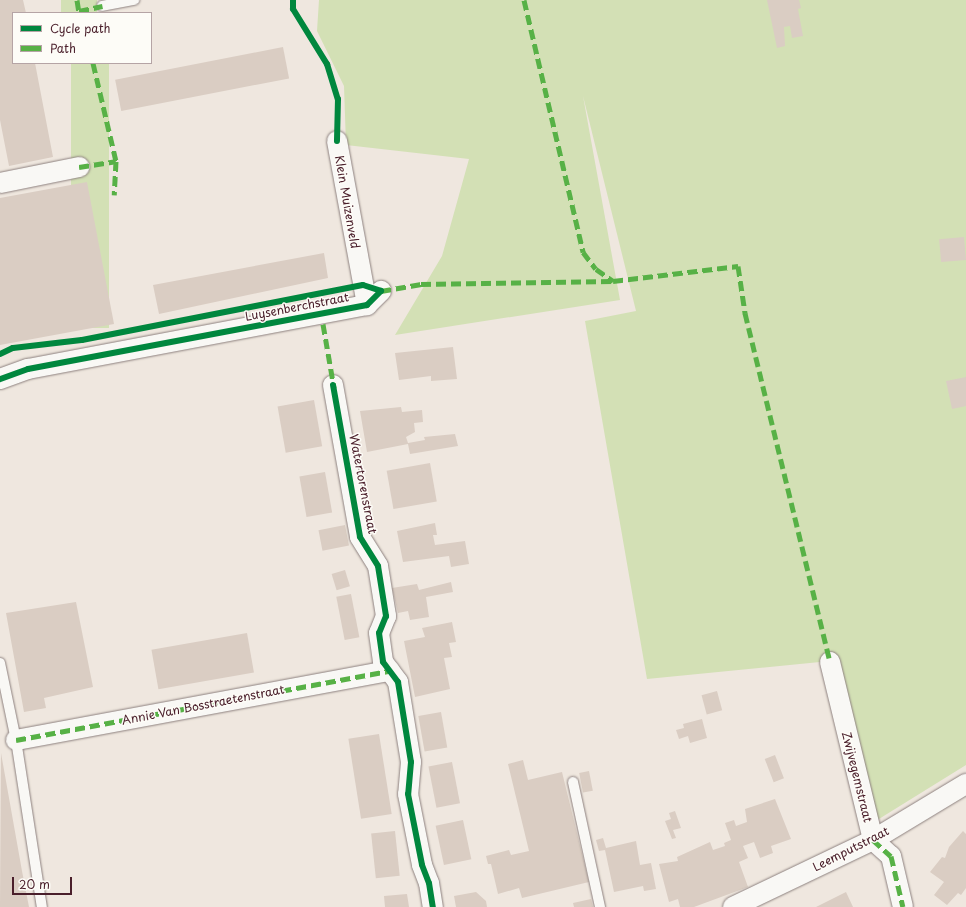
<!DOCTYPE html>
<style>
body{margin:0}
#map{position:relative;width:966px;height:907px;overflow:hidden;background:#efe7df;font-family:"Playpen Sans",sans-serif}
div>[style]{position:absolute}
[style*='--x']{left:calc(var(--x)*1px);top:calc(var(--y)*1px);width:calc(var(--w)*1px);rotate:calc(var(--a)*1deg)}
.green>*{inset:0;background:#d3e0b5;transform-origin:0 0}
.building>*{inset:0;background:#dacdc3;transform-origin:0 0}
.roads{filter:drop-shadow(0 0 1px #8d817f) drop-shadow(0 0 1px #8d817f)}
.service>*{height:10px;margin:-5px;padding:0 5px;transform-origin:5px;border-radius:5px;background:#f9f8f5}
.minor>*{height:20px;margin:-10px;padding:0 10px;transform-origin:10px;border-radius:10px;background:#f9f8f5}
.quiet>*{height:5px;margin-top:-2.5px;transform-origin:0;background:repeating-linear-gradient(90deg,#57b146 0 10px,transparent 0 15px)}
.cycleway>*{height:6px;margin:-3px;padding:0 3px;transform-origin:3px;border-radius:3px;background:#00873e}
span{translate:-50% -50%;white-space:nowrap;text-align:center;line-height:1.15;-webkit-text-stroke:3px #fdfcf7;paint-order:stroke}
.street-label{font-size:12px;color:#4a1f2b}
.legend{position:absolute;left:12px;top:12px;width:140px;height:52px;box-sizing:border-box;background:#fdfcf7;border:1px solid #b5a4a5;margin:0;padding:5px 7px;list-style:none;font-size:12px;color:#4a1f2b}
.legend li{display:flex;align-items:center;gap:8px;height:20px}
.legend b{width:20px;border:1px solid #b5a4a5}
.scale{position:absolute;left:12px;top:877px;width:60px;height:18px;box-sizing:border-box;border:2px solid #4a1f2b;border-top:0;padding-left:5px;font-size:12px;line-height:14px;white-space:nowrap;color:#4a1f2b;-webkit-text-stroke:3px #fdfcf7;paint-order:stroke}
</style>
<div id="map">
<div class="green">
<i style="left:61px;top:0;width:36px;height:13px"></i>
<i style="clip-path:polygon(319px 0,966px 0,966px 765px,866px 827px,830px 661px,647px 679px,585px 321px,636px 311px,583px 96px,620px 300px,395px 335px,442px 256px,469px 159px,346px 145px,344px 86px,317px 31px)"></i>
<i style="left:71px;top:63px;width:38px;height:265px"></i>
</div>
<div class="building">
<i style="clip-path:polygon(0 0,23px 0,26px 13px,13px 13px,13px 63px,35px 63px,53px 157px,9px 166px,0 120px)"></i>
<i style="clip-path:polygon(767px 0,799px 0,801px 8px,798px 9px,803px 36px,792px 38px,790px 26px,784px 27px,785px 46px,777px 48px)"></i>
<i style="left:283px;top:47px;width:32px;height:171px;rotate:79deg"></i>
<i style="clip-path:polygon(87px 182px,114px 324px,0 345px,0 198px)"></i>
<i style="left:964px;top:237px;width:23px;height:25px;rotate:85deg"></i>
<i style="clip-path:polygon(324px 253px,328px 278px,159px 314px,153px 285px)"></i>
<i style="clip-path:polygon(453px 347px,457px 379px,431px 381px,431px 376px,399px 380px,395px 353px)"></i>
<i style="clip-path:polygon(966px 377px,966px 406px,952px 409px,946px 381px)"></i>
<i style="left:314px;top:400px;width:47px;height:37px;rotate:80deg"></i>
<i style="clip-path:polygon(401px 407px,402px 412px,422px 410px,423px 422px,414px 423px,415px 432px,406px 437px,408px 443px,425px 440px,424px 437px,455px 434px,458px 446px,410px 454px,408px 444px,367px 452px,360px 411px)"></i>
<i style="left:430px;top:463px;width:39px;height:44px;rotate:80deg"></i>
<i style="left:325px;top:472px;width:41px;height:26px;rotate:80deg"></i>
<i style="clip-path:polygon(435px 523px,437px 535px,433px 535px,435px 545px,465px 541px,469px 564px,451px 567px,449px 556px,403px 562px,397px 531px)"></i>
<i style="left:345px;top:525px;width:21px;height:27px;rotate:79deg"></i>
<i style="left:345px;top:570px;width:17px;height:14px;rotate:73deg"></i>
<i style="clip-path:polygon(451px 582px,453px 592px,426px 597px,429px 617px,410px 620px,408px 611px,398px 613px,392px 588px,417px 584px,419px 590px)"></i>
<i style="left:351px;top:594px;width:44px;height:15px;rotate:79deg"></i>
<i style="clip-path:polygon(76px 602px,93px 687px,44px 698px,46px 708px,24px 712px,6px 613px)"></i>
<i style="clip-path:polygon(452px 622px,456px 642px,449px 643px,452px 657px,444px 658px,450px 689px,415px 697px,404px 641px,425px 637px,422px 628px)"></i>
<i style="left:247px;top:633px;width:40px;height:97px;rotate:80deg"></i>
<i style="left:717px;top:691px;width:20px;height:16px;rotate:75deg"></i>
<i style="left:441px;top:712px;width:36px;height:23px;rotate:80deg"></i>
<i style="clip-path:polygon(702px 719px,707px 738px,690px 743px,688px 736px,679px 739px,676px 730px,684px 728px,683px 724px)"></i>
<i style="left:379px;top:734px;width:81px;height:31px;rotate:81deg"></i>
<i style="clip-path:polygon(1px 753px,22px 871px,29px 907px,0 907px)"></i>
<i style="left:775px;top:755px;width:25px;height:11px;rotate:69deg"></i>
<i style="clip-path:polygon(523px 760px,528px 780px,562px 772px,589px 882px,522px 898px,519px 888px,498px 894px,491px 864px,488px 864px,486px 856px,509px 850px,511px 855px,529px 851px,508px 764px)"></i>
<i style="left:452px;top:762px;width:42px;height:24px;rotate:79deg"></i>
<i style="left:589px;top:771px;width:20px;height:10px;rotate:79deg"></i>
<i style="clip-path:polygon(775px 799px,791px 839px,771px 846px,773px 853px,760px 858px,754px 842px,743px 846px,748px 858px,739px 862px,748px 887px,694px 907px,680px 907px,678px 899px,669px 902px,659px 864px,678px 861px,677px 857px,710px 842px,713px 850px,725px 846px,724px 843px,731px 840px,725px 823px,734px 820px,736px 826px,747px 822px,745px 809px)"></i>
<i style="clip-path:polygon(675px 811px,681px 828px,673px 830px,676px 838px,672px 839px,665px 821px,671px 819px,669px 813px)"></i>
<i style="left:463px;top:820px;width:40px;height:28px;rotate:78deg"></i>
<i style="left:395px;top:831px;width:45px;height:24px;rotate:84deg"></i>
<i style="clip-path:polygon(963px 831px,966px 834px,966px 888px,961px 895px,958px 893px,947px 905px,934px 895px,944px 882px,930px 872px,942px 857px,945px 858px,949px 847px)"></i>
<i style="clip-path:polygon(603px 838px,606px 848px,636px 841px,640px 865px,651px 863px,656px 889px,644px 891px,643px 886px,614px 892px,605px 850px,599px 851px,596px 840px)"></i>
<i style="clip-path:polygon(476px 892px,486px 901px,487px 907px,456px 907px,454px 896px)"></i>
<i style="clip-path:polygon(846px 892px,853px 907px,816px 907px)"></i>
<i style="clip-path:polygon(407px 894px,409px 907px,385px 907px,384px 896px)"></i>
<i style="clip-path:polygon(591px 899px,593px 907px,574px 907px,573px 903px)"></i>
</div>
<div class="roads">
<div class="service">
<i style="--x:102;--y:6;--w:33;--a:-11"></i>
<i style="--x:0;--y:663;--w:79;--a:78.3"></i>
<i style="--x:16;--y:740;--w:169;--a:81.2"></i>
<i style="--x:573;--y:782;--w:128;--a:77.8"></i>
</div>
<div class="minor">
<i style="--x:337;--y:141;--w:167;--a:79.6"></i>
<i style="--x:0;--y:183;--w:81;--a:-11.4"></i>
<i style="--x:0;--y:379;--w:30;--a:-20"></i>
<i style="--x:28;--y:369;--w:345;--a:-10.7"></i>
<i style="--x:367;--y:305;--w:20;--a:-45"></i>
<i style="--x:333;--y:385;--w:154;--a:79.9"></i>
<i style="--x:360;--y:537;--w:34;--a:58"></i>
<i style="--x:378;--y:566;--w:51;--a:80.9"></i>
<i style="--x:386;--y:616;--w:18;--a:112"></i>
<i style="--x:379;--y:633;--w:29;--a:82"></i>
<i style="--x:383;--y:662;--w:25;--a:53"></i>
<i style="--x:398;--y:682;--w:81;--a:80.8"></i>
<i style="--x:411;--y:762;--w:32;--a:95"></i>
<i style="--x:408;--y:794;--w:72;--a:78.8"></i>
<i style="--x:422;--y:865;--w:19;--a:69"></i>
<i style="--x:429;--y:883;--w:24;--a:81"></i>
<i style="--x:830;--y:662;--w:183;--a:76.4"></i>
<i style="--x:873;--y:840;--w:24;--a:42"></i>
<i style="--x:891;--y:856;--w:52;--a:76.8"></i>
<i style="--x:16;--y:740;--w:380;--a:-10.5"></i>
<i style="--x:733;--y:907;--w:155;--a:-25.6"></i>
<i style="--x:873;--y:840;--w:109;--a:-31.1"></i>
</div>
</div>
<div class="quiet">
<i style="--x:77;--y:0;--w:13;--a:81"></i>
<i style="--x:524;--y:0;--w:259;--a:76.8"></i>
<i style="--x:583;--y:252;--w:21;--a:53"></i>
<i style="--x:596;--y:269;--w:21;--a:35"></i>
<i style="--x:79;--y:11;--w:24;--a:-12"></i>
<i style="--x:93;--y:63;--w:101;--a:76.8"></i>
<i style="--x:116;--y:161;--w:34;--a:93"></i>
<i style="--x:79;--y:167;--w:37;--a:-9"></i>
<i style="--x:381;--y:291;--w:41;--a:-9.9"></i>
<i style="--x:421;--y:284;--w:192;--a:-0.9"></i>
<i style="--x:613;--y:281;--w:126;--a:-6.8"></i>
<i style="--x:738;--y:266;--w:48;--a:81.5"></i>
<i style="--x:745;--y:313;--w:359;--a:76.3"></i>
<i style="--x:323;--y:324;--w:65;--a:80.2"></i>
<i style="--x:16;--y:740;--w:380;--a:-10.5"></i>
<i style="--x:873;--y:840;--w:24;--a:42"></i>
<i style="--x:891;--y:856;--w:52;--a:76.8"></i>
</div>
<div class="cycleway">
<i style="--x:293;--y:0;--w:9;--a:90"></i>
<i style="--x:293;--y:9;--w:65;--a:58.3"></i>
<i style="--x:327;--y:64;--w:37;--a:73"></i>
<i style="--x:338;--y:99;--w:42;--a:91.4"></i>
<i style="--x:0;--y:354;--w:14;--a:-25"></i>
<i style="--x:13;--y:348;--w:69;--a:-6.6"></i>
<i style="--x:82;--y:340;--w:286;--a:-11.1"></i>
<i style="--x:363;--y:285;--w:19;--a:18"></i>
<i style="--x:381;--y:291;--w:20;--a:135"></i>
<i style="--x:367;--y:305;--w:345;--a:169.3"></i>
<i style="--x:28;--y:369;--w:30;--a:160"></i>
<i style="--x:333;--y:385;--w:154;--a:79.9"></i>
<i style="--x:360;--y:537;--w:34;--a:58"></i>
<i style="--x:378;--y:566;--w:51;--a:80.9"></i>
<i style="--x:386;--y:616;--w:18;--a:112"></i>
<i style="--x:379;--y:633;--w:29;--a:82"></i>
<i style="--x:383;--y:662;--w:25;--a:53"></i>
<i style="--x:398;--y:682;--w:81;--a:80.8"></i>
<i style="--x:411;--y:762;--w:32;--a:95"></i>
<i style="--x:408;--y:794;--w:72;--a:78.8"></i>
<i style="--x:422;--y:865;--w:19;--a:69"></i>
<i style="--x:429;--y:883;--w:24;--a:81"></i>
</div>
<div class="street-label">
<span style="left:347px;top:202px;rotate:80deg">Klein Muizenveld</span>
<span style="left:297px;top:307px;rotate:-11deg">Luysenberchstraat</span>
<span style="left:363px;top:484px;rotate:79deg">Watertorenstraat</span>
<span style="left:203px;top:705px;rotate:-11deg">Annie Van Bosstraetenstraat</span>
<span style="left:857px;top:777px;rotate:76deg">Zwijvegemstraat</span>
<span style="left:851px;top:849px;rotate:-27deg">Leemputstraat</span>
</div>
<ul class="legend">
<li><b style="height:5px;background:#00873e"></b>Cycle path</li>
<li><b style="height:5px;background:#57b146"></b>Path</li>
</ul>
<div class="scale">20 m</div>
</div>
